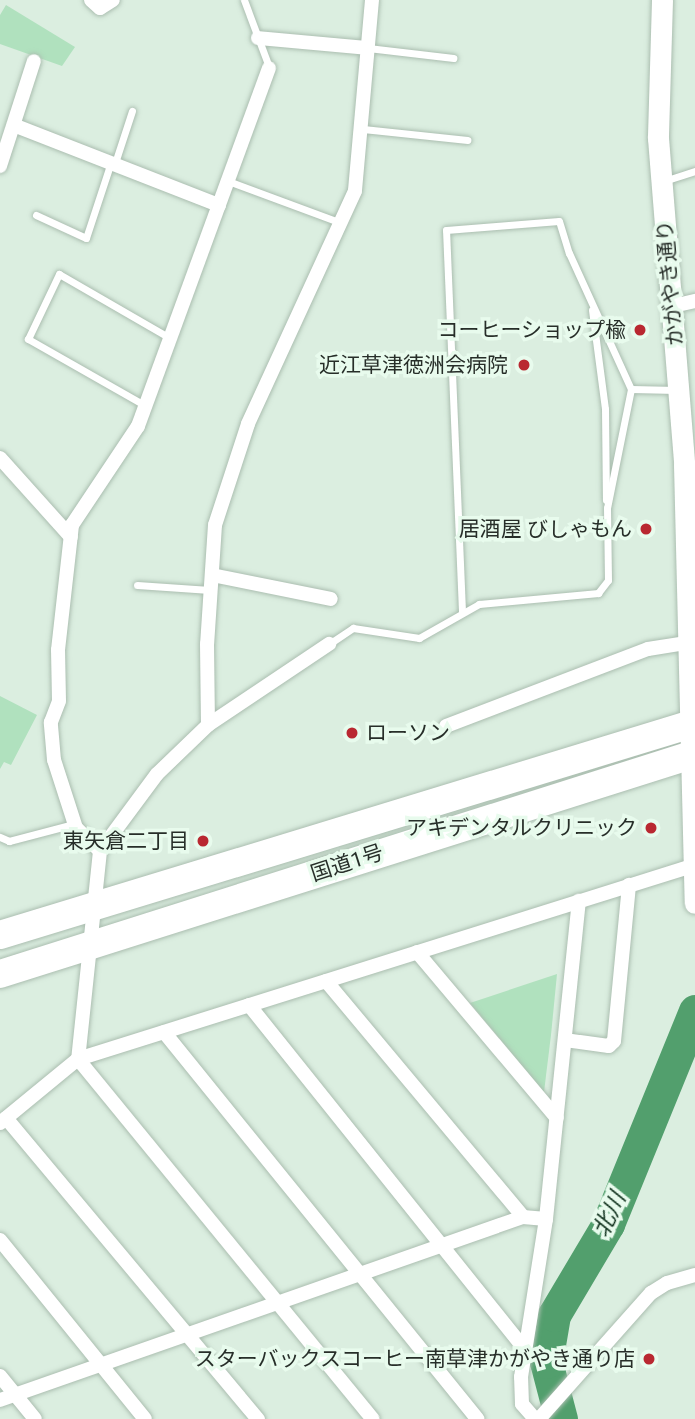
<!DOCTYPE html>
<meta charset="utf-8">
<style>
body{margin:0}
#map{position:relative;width:695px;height:1419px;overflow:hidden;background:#dbeee0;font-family:Roboto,"Noto Sans JP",sans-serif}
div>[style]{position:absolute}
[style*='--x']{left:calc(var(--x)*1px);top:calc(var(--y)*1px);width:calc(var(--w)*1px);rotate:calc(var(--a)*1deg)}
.green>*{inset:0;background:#b0e1be}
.river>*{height:33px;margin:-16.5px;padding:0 16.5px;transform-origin:16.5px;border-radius:16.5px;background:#529f6d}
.roads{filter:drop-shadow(0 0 2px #abbeb0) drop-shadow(0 0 2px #abbeb0)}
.lane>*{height:7px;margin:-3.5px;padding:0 3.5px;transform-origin:3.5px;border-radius:3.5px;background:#fff}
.street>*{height:14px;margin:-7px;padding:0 7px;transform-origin:7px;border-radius:7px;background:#fff}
.secondary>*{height:21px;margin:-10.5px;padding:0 10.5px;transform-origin:10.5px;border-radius:10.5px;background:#fff}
.highway>*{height:28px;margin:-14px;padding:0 14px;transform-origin:14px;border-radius:14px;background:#fff}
.dots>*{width:19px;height:19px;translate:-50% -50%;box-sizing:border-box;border:4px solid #e8fbed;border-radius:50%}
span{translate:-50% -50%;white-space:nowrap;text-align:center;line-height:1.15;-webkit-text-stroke:7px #e8fbed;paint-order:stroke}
.street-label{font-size:21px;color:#272e29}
.poi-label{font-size:21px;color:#272e29}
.right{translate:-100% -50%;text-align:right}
.left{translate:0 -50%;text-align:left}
.water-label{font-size:23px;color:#11331e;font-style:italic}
</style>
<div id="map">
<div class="green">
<i style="clip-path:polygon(6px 5px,75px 47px,62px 66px,0 44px,0 15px)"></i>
<i style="clip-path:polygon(0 696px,37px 715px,11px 765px,4px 762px,0 769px)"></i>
<i style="clip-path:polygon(557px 974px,551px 1035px,544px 1092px,470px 1003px)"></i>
</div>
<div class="river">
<i style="--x:561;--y:1419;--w:59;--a:-104.7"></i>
<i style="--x:546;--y:1362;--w:48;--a:-80.3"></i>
<i style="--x:554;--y:1315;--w:106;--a:-59.3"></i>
<i style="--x:608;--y:1224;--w:230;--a:-67.8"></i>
</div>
<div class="roads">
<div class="lane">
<i style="--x:244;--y:0;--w:72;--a:69.5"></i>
<i style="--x:368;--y:48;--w:86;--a:6.7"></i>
<i style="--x:363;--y:129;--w:105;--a:6"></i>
<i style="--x:114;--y:166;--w:58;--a:-71.9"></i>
<i style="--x:228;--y:181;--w:118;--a:20.3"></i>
<i style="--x:664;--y:181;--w:33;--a:-18"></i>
<i style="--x:36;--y:215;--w:55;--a:24.7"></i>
<i style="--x:86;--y:238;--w:77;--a:-71.8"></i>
<i style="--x:592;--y:310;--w:100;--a:82.5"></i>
<i style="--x:605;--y:409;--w:91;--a:89.4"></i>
<i style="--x:146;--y:406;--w:136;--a:-150.4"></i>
<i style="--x:28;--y:339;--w:72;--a:-64.5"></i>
<i style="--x:59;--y:274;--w:126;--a:30"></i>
<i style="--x:137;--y:585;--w:73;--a:3.9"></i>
<i style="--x:462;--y:611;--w:381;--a:-92.4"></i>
<i style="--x:446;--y:230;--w:113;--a:-4.6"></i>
<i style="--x:559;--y:221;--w:34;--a:73"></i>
<i style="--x:569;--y:253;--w:149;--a:65.5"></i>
<i style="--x:631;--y:389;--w:46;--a:1.2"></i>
<i style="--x:329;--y:644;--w:29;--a:-34"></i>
<i style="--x:353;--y:628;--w:67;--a:8.6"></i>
<i style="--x:419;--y:638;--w:69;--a:-29.5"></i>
<i style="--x:479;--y:604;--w:120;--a:-5.3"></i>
<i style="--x:598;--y:593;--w:16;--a:-52"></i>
<i style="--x:608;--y:580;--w:72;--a:-90.8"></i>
<i style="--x:607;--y:508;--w:121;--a:-78.6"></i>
<i style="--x:0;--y:837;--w:10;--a:24"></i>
<i style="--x:9;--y:841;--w:67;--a:-14.7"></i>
</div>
<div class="street">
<i style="--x:91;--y:0;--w:12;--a:42"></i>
<i style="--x:100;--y:8;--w:15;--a:-32"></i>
<i style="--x:372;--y:0;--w:192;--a:95.1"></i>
<i style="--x:355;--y:191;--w:256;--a:114.7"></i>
<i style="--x:248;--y:424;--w:106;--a:108.1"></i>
<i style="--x:215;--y:525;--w:119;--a:93.8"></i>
<i style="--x:207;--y:644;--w:81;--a:89.3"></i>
<i style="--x:208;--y:725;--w:71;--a:136.1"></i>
<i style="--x:157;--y:774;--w:96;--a:126.5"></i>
<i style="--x:100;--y:851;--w:209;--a:96"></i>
<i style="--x:78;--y:1059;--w:465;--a:50.7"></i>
<i style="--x:258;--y:38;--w:110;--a:5.2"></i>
<i style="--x:16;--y:126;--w:218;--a:21.3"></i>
<i style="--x:0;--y:166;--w:110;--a:-72.1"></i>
<i style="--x:673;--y:306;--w:23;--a:-13"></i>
<i style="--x:0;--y:458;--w:106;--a:48.1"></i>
<i style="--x:212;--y:575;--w:121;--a:11.4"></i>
<i style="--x:208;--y:725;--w:146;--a:-33.8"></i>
<i style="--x:446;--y:726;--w:216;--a:-20.9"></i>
<i style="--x:648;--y:649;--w:39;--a:-9"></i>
<i style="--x:100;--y:851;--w:33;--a:-136"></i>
<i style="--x:76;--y:828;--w:71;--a:-107.9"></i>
<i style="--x:54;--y:760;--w:38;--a:-95"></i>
<i style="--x:51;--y:722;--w:22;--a:-69"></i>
<i style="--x:59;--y:701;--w:51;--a:-91.1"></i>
<i style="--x:58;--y:650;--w:126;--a:-83.6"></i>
<i style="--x:72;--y:525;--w:119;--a:-56.3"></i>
<i style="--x:138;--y:426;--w:381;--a:-69.9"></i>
<i style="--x:417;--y:952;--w:217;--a:49.9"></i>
<i style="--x:326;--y:981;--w:307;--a:50.1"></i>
<i style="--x:249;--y:1005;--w:442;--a:51.3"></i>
<i style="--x:164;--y:1032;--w:498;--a:51"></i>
<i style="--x:565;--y:1040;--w:44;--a:7.8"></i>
<i style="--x:609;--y:1046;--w:7;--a:-45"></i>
<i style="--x:614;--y:1041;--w:157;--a:-84.5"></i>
<i style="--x:6;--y:1118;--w:393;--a:50.1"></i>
<i style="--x:0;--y:1123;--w:101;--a:-39.4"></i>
<i style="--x:78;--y:1059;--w:647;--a:-17.45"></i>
<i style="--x:0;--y:1240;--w:230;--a:51"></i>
<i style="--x:0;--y:1376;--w:55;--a:50.9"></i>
<i style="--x:0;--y:1400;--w:554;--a:-19.29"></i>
<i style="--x:523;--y:1217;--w:23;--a:5"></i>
<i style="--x:535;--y:1419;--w:20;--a:-131"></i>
<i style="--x:522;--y:1404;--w:27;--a:-92"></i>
<i style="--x:521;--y:1377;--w:160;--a:-81"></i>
<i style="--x:546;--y:1219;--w:320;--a:-84.1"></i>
<i style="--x:539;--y:1419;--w:169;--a:-48.4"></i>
<i style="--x:651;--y:1293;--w:19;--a:-32"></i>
<i style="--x:667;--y:1283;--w:29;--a:-16"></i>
</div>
<div class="secondary">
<i style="--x:662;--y:0;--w:138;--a:91.7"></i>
<i style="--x:658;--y:138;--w:327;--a:85.4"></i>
<i style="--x:684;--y:464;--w:439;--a:88.6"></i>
</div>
<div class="highway">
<i style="--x:0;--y:935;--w:727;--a:-16.96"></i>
<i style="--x:0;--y:974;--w:729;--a:-17.57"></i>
</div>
</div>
<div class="dots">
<i style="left:640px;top:330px;background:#b92831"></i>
<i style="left:524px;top:365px;background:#b92831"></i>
<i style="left:646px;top:529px;background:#b92831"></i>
<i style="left:352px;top:733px;background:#b92831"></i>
<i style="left:651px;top:828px;background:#b92831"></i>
<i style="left:203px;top:841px;background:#b92831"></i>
<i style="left:649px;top:1359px;background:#b92831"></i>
</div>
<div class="street-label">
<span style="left:670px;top:283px;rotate:-95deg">かがやき通り</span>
<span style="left:347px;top:863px;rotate:-18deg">国道1号</span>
</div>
<div class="poi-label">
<span class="right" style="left:626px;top:330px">コーヒーショップ楡</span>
<span class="right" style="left:508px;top:365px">近江草津徳洲会病院</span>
<span class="right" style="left:632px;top:529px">居酒屋 びしゃもん</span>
<span class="left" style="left:366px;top:733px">ローソン</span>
<span class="right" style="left:637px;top:828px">アキデンタルクリニック</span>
<span class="right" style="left:189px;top:841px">東矢倉二丁目</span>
<span class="right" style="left:635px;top:1359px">スターバックスコーヒー南草津かがやき通り店</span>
</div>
<div class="water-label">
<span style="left:610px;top:1215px;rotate:-65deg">北川</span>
</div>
</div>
